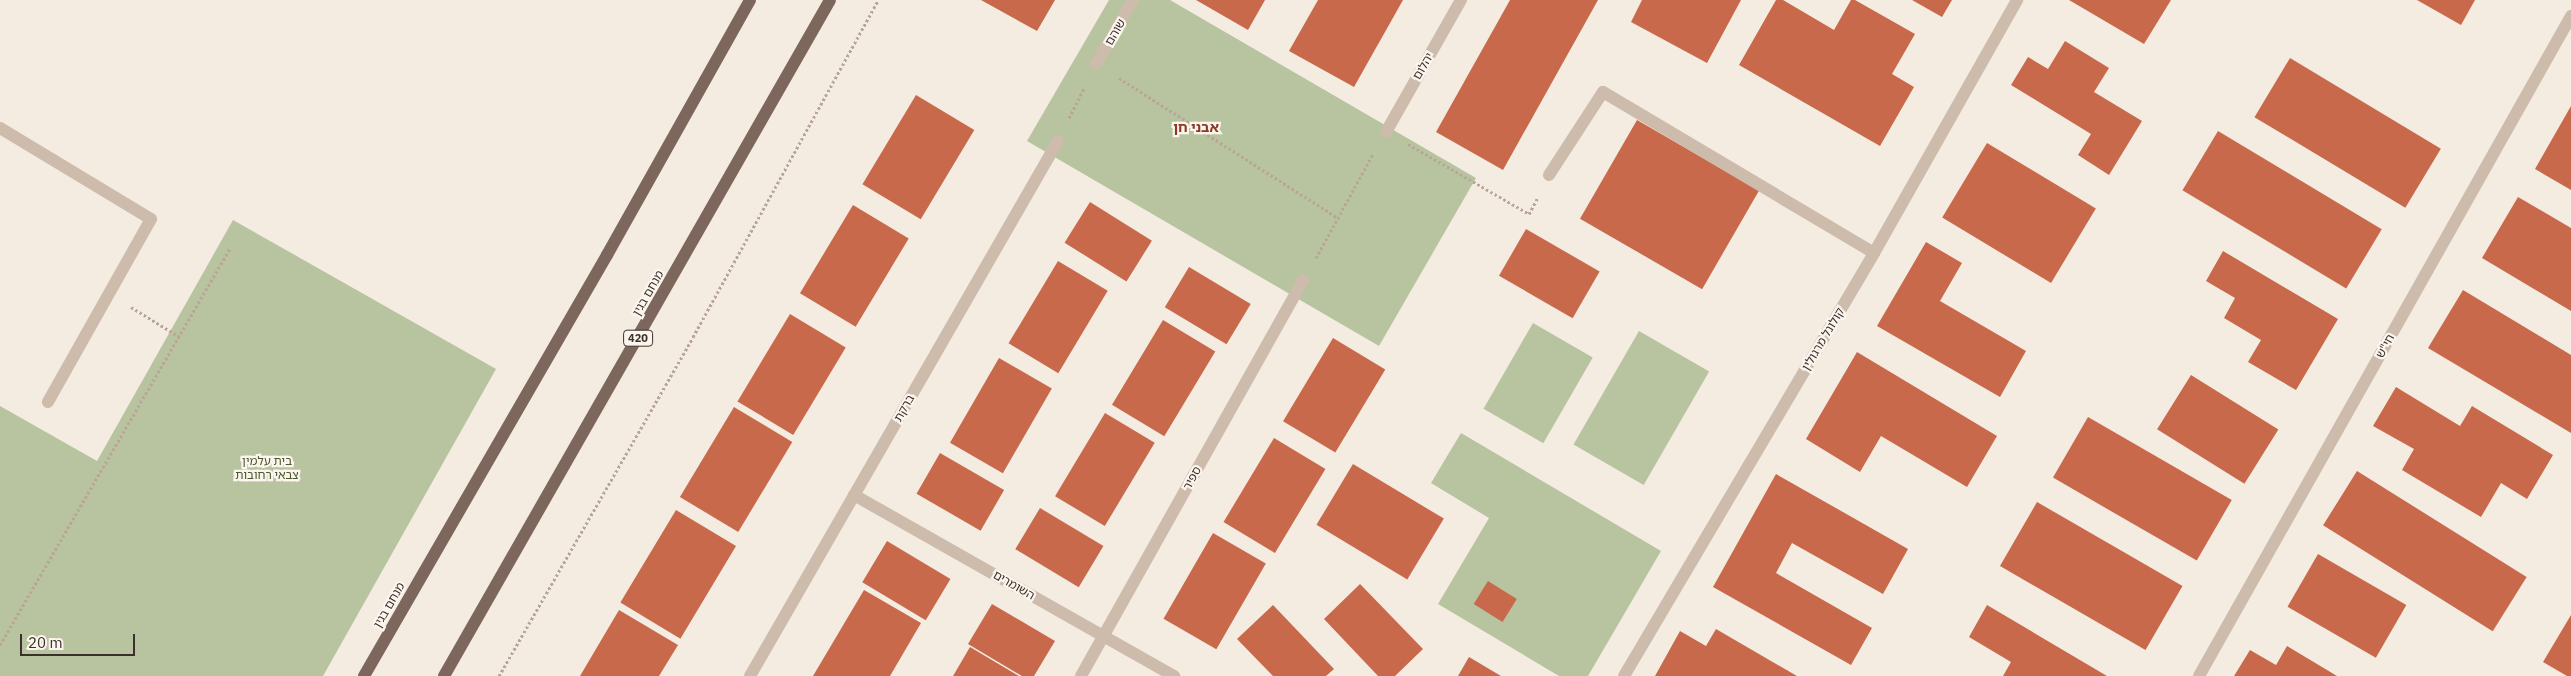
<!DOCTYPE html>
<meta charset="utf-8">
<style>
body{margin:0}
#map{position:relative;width:2571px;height:676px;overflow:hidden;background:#f4ebe1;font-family:"IBM Plex Sans","Noto Sans Hebrew",sans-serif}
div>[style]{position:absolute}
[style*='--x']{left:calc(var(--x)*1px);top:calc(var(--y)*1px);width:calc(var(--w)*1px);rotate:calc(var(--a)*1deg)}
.green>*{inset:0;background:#b8c4a0;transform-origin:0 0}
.building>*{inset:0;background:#c8694b;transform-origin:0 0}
.path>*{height:3px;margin-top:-1.5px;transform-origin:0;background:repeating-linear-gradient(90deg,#b9a596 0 2.5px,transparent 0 5px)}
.service>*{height:12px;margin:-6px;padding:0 6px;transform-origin:6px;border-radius:6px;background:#cdbbac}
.minor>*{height:12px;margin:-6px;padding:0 6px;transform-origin:6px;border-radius:6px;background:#cdbbac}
.primary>*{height:12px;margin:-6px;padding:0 6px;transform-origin:6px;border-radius:6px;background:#7d675c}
span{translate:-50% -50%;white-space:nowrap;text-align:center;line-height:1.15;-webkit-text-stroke:4.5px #fbf5ee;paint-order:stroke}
.shield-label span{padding:1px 4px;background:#fbf5ee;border:1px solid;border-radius:4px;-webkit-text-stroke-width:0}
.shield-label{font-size:11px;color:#3b302b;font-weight:700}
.street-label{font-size:12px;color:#3b302b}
.park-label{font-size:12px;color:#4a5a2e}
.neighbourhood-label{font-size:14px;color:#8c3b22;font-weight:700}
.scale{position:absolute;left:20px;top:634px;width:115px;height:22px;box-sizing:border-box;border:2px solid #3b302b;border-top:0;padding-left:6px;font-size:15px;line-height:18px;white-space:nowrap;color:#3b302b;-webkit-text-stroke:4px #fbf5ee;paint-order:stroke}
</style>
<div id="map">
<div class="green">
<i style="clip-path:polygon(1109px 0,1170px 0,1476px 178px,1379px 346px,1027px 141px)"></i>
<i style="clip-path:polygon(233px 220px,496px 369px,323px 676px,0 676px,0 406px,97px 461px)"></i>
<i style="left:1533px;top:323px;width:69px;height:99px;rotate:30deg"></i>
<i style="left:1639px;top:331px;width:81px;height:131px;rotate:30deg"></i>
<i style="clip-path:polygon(1461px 433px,1661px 551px,1588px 676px,1559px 676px,1438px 604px,1489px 518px,1431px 483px)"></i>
</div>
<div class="building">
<i style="clip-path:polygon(981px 0,1055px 0,1037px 31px)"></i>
<i style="clip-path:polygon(1196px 0,1265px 0,1248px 30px)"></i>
<i style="clip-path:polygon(1318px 0,1403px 0,1354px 87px,1289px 51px)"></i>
<i style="clip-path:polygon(1510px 0,1598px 0,1503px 170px,1436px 132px)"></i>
<i style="clip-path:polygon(1642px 0,1741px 0,1707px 63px,1631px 22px)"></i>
<i style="clip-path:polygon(1776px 0,1783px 0,1834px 30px,1851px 0,1855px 0,1915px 34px,1892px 74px,1914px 87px,1880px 146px,1739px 65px)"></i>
<i style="clip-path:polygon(1912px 0,1952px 0,1942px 17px)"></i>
<i style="clip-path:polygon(2069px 0,2171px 0,2144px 44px)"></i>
<i style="clip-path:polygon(2417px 0,2475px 0,2461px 25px)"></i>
<i style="clip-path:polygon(2065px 41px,2109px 68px,2094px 92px,2142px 121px,2109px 175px,2078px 155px,2091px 134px,2011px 85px,2028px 57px,2048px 69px)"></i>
<i style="left:2290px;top:58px;width:176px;height:69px;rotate:31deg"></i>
<i style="left:916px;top:95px;width:68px;height:104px;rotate:31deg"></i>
<i style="clip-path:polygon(2571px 106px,2571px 190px,2535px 169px)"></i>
<i style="left:1637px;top:120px;width:141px;height:114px;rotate:30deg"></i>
<i style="left:2218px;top:131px;width:191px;height:69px;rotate:31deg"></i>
<i style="left:1987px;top:143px;width:127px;height:87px;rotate:31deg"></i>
<i style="clip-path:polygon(2518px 197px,2571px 228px,2571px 311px,2482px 258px)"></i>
<i style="left:1090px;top:202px;width:73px;height:48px;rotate:32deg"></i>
<i style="left:853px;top:205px;width:65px;height:103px;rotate:31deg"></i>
<i style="left:1526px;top:229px;width:85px;height:54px;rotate:30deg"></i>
<i style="clip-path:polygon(1926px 242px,1962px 263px,1940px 301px,2026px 351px,2000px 397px,1877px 326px)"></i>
<i style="clip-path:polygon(2223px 251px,2338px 319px,2296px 390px,2248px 362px,2261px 340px,2224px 318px,2235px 298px,2206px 281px)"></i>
<i style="left:1058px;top:261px;width:58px;height:96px;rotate:31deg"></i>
<i style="left:1189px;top:267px;width:72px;height:47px;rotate:31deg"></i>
<i style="clip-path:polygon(2463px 290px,2571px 355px,2571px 433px,2428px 348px)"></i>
<i style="left:790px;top:314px;width:65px;height:102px;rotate:31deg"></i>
<i style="left:1163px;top:320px;width:61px;height:99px;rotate:31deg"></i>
<i style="left:1333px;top:338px;width:61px;height:97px;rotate:31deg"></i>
<i style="clip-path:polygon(1857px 352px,1997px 436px,1967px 487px,1881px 436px,1860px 472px,1806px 439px)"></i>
<i style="left:999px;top:358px;width:61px;height:98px;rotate:30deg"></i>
<i style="left:2191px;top:375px;width:103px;height:64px;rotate:32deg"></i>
<i style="clip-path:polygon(2396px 387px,2460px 426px,2472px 406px,2553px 455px,2527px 499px,2501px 483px,2481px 517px,2402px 470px,2414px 449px,2373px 426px)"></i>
<i style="left:734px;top:407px;width:68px;height:105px;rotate:31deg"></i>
<i style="left:1105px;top:413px;width:58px;height:97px;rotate:31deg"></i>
<i style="left:2088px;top:417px;width:166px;height:70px;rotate:30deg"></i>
<i style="left:1274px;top:438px;width:60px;height:98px;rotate:31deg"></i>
<i style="left:940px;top:453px;width:74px;height:47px;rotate:30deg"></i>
<i style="left:1353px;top:464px;width:106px;height:71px;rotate:31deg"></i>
<i style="left:2357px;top:471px;width:200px;height:64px;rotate:32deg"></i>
<i style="clip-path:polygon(1776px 474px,1908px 549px,1883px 594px,1792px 543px,1776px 573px,1872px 628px,1851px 665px,1713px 587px)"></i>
<i style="left:2037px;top:502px;width:168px;height:74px;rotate:30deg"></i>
<i style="left:1040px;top:508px;width:74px;height:48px;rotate:31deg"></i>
<i style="left:676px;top:510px;width:70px;height:108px;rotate:31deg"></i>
<i style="left:1213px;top:533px;width:61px;height:99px;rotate:30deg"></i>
<i style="left:887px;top:541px;width:74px;height:48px;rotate:31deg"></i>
<i style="left:2318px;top:554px;width:102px;height:61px;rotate:30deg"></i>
<i style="left:1488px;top:581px;width:34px;height:27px;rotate:32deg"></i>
<i style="clip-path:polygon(1360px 584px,1423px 649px,1395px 676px,1378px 676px,1324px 619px)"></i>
<i style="clip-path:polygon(864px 590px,921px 623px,890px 676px,813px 676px)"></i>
<i style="clip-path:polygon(992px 604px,1055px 641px,1034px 676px,1022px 676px,968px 644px)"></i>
<i style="clip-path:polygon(1273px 605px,1334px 669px,1326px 676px,1273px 676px,1237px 639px)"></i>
<i style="clip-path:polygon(1987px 605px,2107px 676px,2003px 676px,2011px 662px,1969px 637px)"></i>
<i style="clip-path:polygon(619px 610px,678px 645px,659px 676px,580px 676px)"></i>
<i style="clip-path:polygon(2571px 615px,2571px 676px,2567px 676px,2543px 662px)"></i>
<i style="clip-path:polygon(1716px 629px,1797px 676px,1655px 676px,1680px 631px,1706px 646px)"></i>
<i style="clip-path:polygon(2287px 646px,2337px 676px,2234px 676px,2250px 650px,2276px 665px)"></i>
<i style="clip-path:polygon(970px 647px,1019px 676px,953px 676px)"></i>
<i style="clip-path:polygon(1469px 657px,1501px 676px,1458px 676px)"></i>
</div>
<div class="path">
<i style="--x:1119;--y:78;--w:260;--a:32.6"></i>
<i style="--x:1069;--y:118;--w:34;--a:-63"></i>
<i style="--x:1408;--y:144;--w:140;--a:30"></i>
<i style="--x:1529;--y:214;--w:19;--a:-62"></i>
<i style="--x:1316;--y:258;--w:119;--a:-61.3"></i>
<i style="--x:131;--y:307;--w:57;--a:31.5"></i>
<i style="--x:0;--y:645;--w:458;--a:-59.9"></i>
<i style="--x:499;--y:676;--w:391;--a:-60.2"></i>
<i style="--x:693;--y:337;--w:384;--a:-61.2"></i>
</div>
<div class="service">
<i style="--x:0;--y:128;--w:176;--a:31.1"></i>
<i style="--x:151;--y:219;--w:210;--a:119.4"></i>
<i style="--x:1549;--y:175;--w:99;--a:-57"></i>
<i style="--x:1603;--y:92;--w:315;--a:30.7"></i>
</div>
<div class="minor">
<i style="--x:1096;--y:64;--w:74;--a:-60"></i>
<i style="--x:1386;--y:132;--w:152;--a:-60.4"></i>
<i style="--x:854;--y:495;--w:368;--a:29.5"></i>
<i style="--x:750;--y:676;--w:617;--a:-60.07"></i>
<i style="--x:1081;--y:676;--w:454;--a:-60.7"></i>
<i style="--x:1624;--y:676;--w:491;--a:-59.4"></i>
<i style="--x:1874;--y:253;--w:291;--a:-60.5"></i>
<i style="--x:2199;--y:676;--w:758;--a:-60.59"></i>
</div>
<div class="primary">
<i style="--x:364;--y:676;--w:486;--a:-60"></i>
<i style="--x:607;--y:255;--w:292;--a:-60.7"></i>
<i style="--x:444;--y:676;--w:778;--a:-60.27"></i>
</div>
<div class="shield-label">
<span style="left:638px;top:338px">420</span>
</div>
<div class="street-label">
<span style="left:1115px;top:32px;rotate:-60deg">שוהם</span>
<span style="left:1423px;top:66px;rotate:-60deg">יהלום</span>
<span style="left:648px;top:293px;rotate:-60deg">מנחם בגין</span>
<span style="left:1823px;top:339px;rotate:-59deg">קולונל מרגולין</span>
<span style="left:2385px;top:346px;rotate:-61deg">חי"ש</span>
<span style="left:904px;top:408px;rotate:-60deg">ברקת</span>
<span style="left:1192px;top:478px;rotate:-61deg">ספיר</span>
<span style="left:1014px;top:585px;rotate:30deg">השומרים</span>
<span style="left:389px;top:605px;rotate:-60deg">מנחם בגין</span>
</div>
<div class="park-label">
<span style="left:267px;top:468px">בית עלמין<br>צבאי רחובות</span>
</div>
<div class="neighbourhood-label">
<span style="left:1196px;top:127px">אבני חן</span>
</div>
<div class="scale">20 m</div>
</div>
